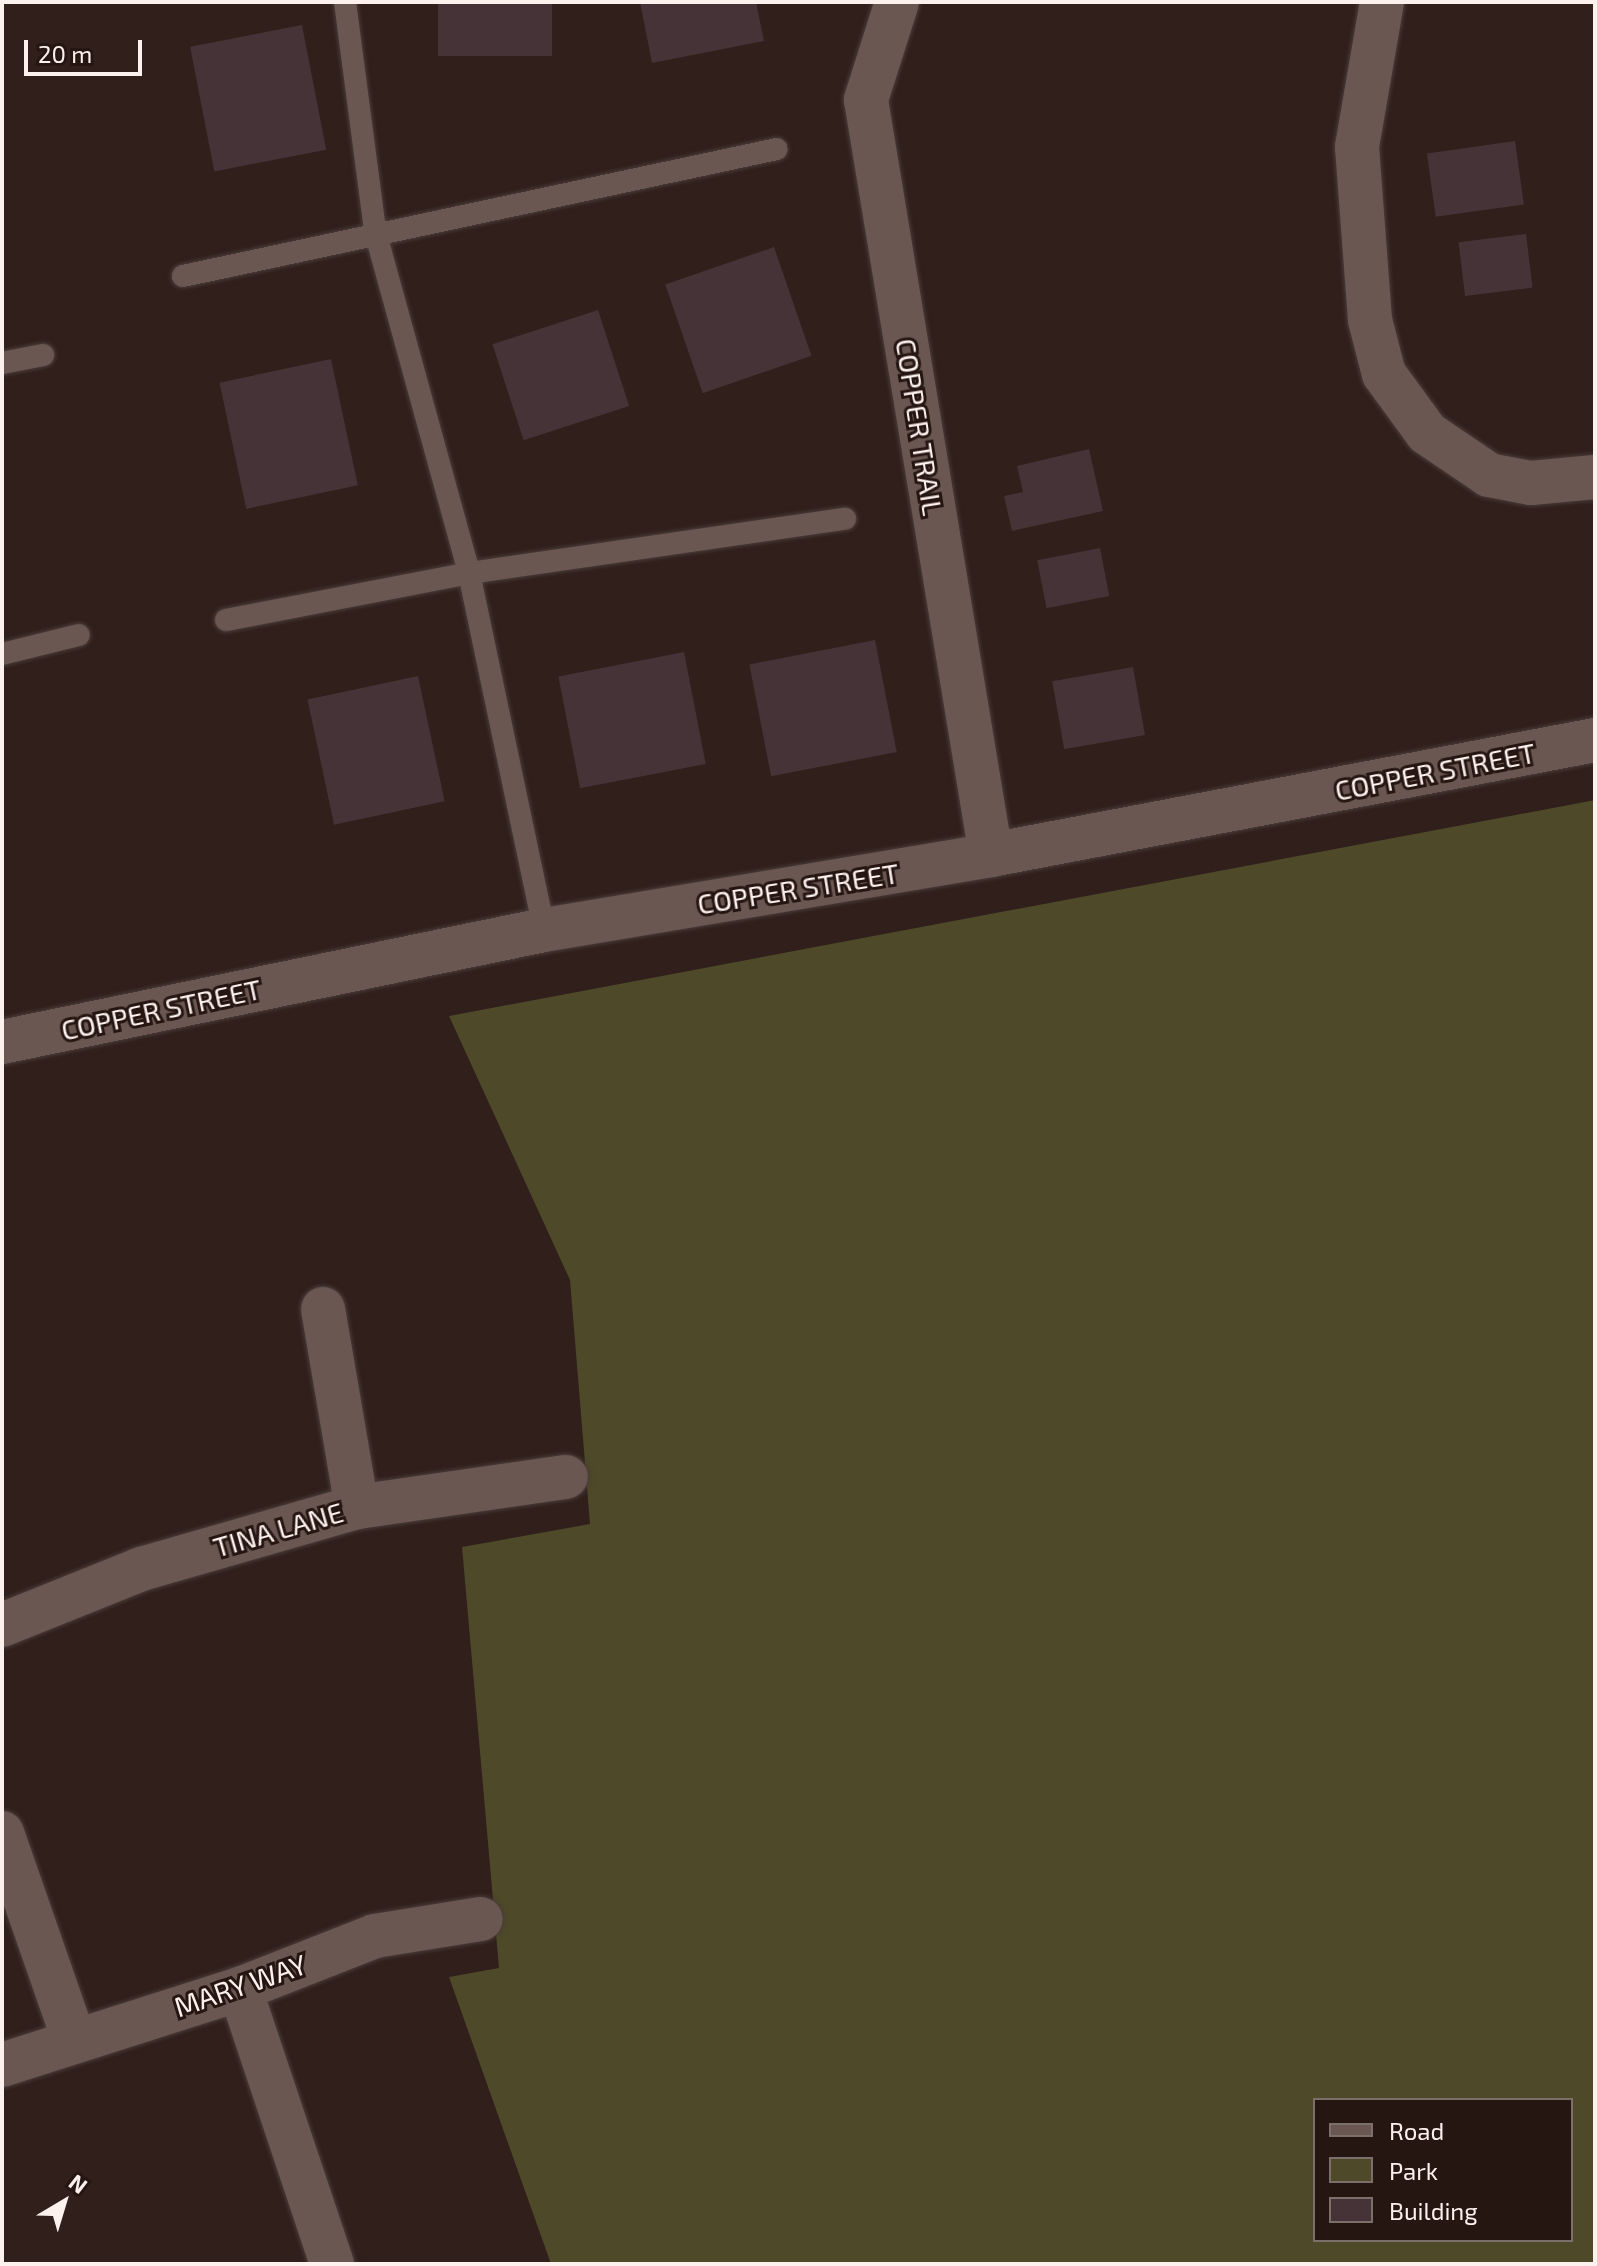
<!DOCTYPE html>
<style>
body{margin:0}
#map{position:relative;width:1597px;height:2266px;overflow:hidden;background:#301f1b;font-family:"Exo 2",sans-serif}
div>[style]{position:absolute}
[style*='--x']{left:calc(var(--x)*1px);top:calc(var(--y)*1px);width:calc(var(--w)*1px);rotate:calc(var(--a)*1deg)}
.green>*{inset:0;background:#4e4929}
.building>*{inset:0;background:#463337;transform-origin:0 0}
.roads{filter:drop-shadow(0 0 2px #493c39) drop-shadow(0 0 2px #493c39)}
.service>*{height:22px;margin:-11px;padding:0 11px;transform-origin:11px;border-radius:11px;background:#6a5752}
.minor>*{height:44px;margin:-22px;padding:0 22px;transform-origin:22px;border-radius:22px;background:#6a5752}
span{translate:-50% -50%;white-space:nowrap;text-align:center;line-height:1.15;-webkit-text-stroke:6px #261612;paint-order:stroke}
.street-label{font-size:28px;color:#fcf1ed}
.frame{position:absolute;inset:0;border:4px solid #fcf1ed;pointer-events:none}
.legend{position:absolute;left:1313px;top:2098px;width:260px;height:144px;box-sizing:border-box;background:#261612;border:2px solid #7c6e6a;margin:0;padding:10px 14px;list-style:none;font-size:24px;color:#fcf1ed}
.legend li{display:flex;align-items:center;gap:16px;height:40px}
.legend b{width:40px;border:2px solid #7c6e6a}
.north{position:absolute;left:24px;top:2162px;width:80px;height:80px;-webkit-text-stroke:6px #261612;paint-order:stroke;rotate:38deg;font-size:22px;font-weight:700;line-height:32px;text-align:center;color:#fcf1ed}
.north::after{content:'';display:block;margin:auto;width:28px;height:36px;background:#fcf1ed;clip-path:polygon(50% 0,100% 100%,50% 72%,0 100%)}
.scale{position:absolute;left:24px;top:40px;width:118px;height:36px;box-sizing:border-box;border:4px solid #fcf1ed;border-top:0;padding-left:10px;font-size:24px;line-height:28px;white-space:nowrap;color:#fcf1ed;-webkit-text-stroke:6px #261612;paint-order:stroke}
</style>
<div id="map">
<div class="green">
<i style="clip-path:polygon(evenodd,1595px 800px,1595px 2264px,551px 2264px,449px 1977px,499px 1968px,462px 1547px,590px 1524px,570px 1280px,449px 1016px,1595px 800px,1315px 2100px,1571px 2100px,1571px 2240px,1315px 2240px,1315px 2100px)"></i>
</div>
<div class="building">
<i style="left:438px;top:2px;width:114px;height:54px"></i>
<i style="clip-path:polygon(640px 2px,756px 2px,764px 41px,652px 63px)"></i>
<i style="left:302px;top:25px;width:127px;height:114px;rotate:79deg"></i>
<i style="left:1515px;top:141px;width:64px;height:89px;rotate:82deg"></i>
<i style="left:1526px;top:234px;width:54px;height:68px;rotate:83deg"></i>
<i style="left:774px;top:247px;width:115px;height:115px;rotate:71deg"></i>
<i style="left:598px;top:310px;width:101px;height:111px;rotate:72deg"></i>
<i style="left:331px;top:359px;width:129px;height:114px;rotate:78deg"></i>
<i style="clip-path:polygon(1089px 449px,1103px 511px,1012px 531px,1004px 496px,1023px 492px,1017px 466px)"></i>
<i style="left:1100px;top:548px;width:49px;height:64px;rotate:79deg"></i>
<i style="left:875px;top:640px;width:114px;height:128px;rotate:79deg"></i>
<i style="left:684px;top:652px;width:114px;height:128px;rotate:79deg"></i>
<i style="left:1133px;top:667px;width:69px;height:82px;rotate:80deg"></i>
<i style="left:418px;top:676px;width:128px;height:113px;rotate:78deg"></i>
</div>
<div class="roads">
<div class="service">
<i style="--x:345;--y:2;--w:231;--a:82.5"></i>
<i style="--x:375;--y:231;--w:355;--a:74.6"></i>
<i style="--x:469;--y:573;--w:365;--a:78.1"></i>
<i style="--x:183;--y:276;--w:607;--a:-12.07"></i>
<i style="--x:2;--y:363;--w:42;--a:-11"></i>
<i style="--x:226;--y:620;--w:248;--a:-10.9"></i>
<i style="--x:469;--y:573;--w:380;--a:-8.2"></i>
<i style="--x:2;--y:654;--w:79;--a:-13.9"></i>
</div>
<div class="minor">
<i style="--x:897;--y:2;--w:103;--a:107.6"></i>
<i style="--x:866;--y:100;--w:765;--a:80.6"></i>
<i style="--x:1382;--y:2;--w:147;--a:99.8"></i>
<i style="--x:1357;--y:147;--w:173;--a:85.7"></i>
<i style="--x:1370;--y:320;--w:56;--a:75.5"></i>
<i style="--x:1384;--y:374;--w:73;--a:53.9"></i>
<i style="--x:1427;--y:433;--w:75;--a:34.1"></i>
<i style="--x:1489;--y:475;--w:43;--a:10.8"></i>
<i style="--x:1531;--y:483;--w:64;--a:-5.4"></i>
<i style="--x:2;--y:1042;--w:553;--a:-11.68"></i>
<i style="--x:544;--y:930;--w:453;--a:-9.5"></i>
<i style="--x:991;--y:855;--w:615;--a:-10.78"></i>
<i style="--x:323;--y:1309;--w:201;--a:80.3"></i>
<i style="--x:2;--y:1625;--w:150;--a:-21.9"></i>
<i style="--x:141;--y:1569;--w:225;--a:-16"></i>
<i style="--x:357;--y:1507;--w:211;--a:-8.2"></i>
<i style="--x:2;--y:1833;--w:219;--a:70.8"></i>
<i style="--x:240;--y:1989;--w:290;--a:71.5"></i>
<i style="--x:2;--y:2065;--w:250;--a:-17.7"></i>
<i style="--x:240;--y:1989;--w:145;--a:-21.4"></i>
<i style="--x:375;--y:1936;--w:107;--a:-9.1"></i>
</div>
</div>
<div class="street-label">
<span style="left:920px;top:427px;rotate:81deg">COPPER TRAIL</span>
<span style="left:1435px;top:771px;rotate:-11deg">COPPER STREET</span>
<span style="left:798px;top:888px;rotate:-9deg">COPPER STREET</span>
<span style="left:161px;top:1009px;rotate:-12deg">COPPER STREET</span>
<span style="left:278px;top:1529px;rotate:-16deg">TINA LANE</span>
<span style="left:240px;top:1985px;rotate:-19deg">MARY WAY</span>
</div>
<div class="frame"></div>
<ul class="legend">
<li><b style="height:10px;background:#6a5752"></b>Road</li>
<li><b style="height:22px;background:#4e4929"></b>Park</li>
<li><b style="height:22px;background:#463337"></b>Building</li>
</ul>
<div class="north">N</div>
<div class="scale">20 m</div>
</div>
